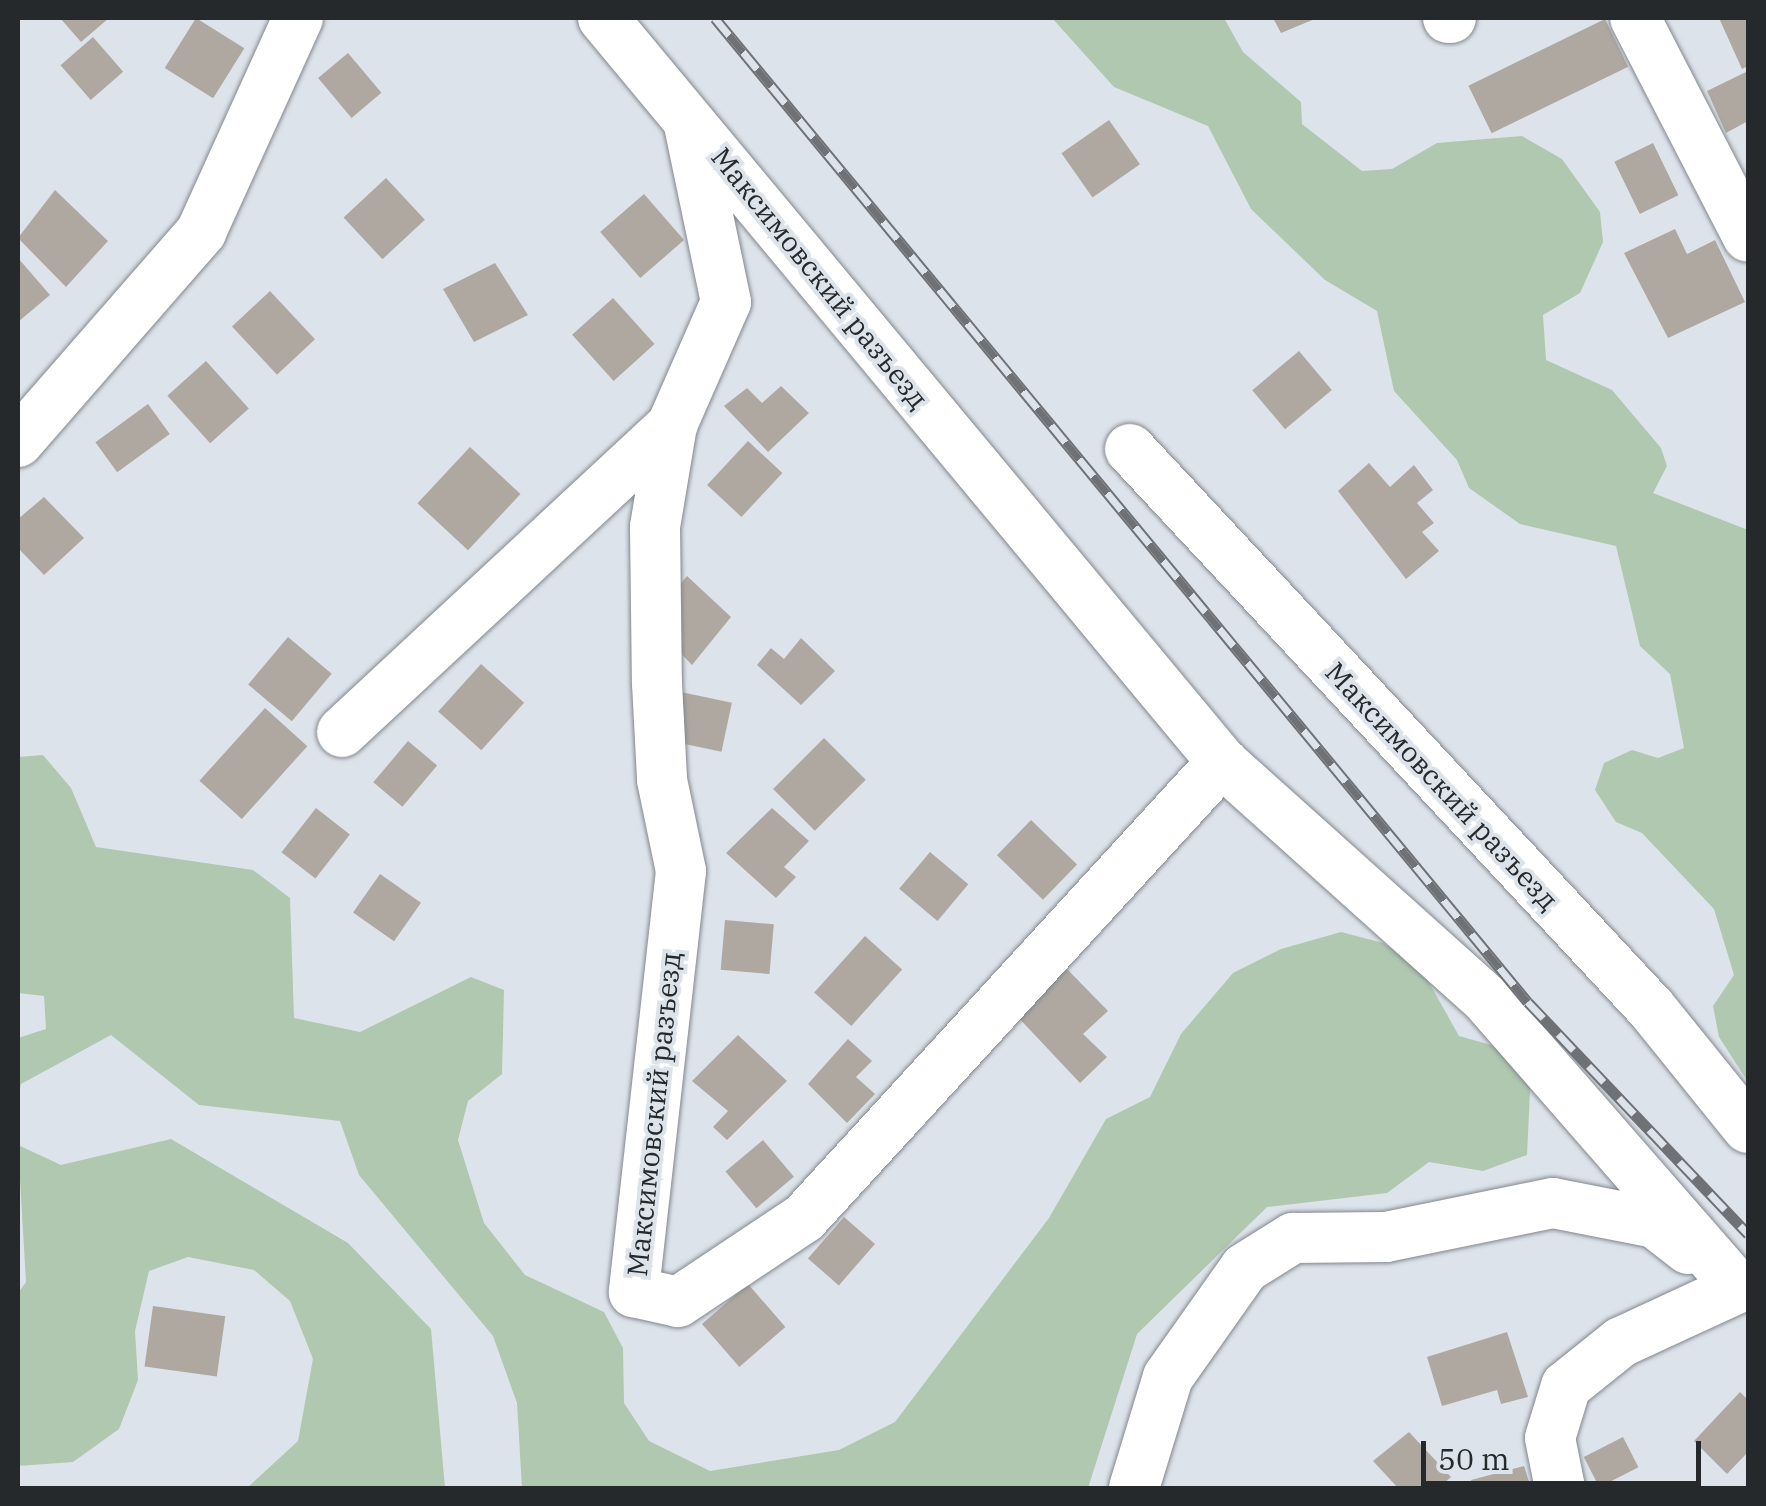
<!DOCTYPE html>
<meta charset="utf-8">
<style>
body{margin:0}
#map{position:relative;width:1766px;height:1506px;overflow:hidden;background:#dde3ea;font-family:"IBM Plex Serif",serif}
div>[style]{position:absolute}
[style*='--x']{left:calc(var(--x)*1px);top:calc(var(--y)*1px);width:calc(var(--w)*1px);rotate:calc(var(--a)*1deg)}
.green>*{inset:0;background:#afc8af}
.building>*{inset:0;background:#afa8a1;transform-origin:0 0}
.roads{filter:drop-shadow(0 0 2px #82878e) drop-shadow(0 0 2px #82878e)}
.minor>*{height:50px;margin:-25px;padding:0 25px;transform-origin:25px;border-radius:25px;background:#fff}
.rail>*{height:11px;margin-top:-5.5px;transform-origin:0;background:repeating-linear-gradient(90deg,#dde3ea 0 22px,#6e7276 0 44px);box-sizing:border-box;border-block:2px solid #6e7276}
span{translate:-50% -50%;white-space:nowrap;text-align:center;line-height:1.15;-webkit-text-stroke:8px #dde3ea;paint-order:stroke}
.street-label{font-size:28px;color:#26292b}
.frame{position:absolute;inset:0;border:20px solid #26292b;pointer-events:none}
.scale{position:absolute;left:1421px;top:1441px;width:280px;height:45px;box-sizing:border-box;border:5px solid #26292b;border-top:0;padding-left:12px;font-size:30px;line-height:35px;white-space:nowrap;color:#26292b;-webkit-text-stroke:8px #dde3ea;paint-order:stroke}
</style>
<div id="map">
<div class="green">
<i style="clip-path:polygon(1052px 18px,1224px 18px,1243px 52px,1301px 102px,1302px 124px,1362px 171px,1392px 169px,1437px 143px,1522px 136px,1562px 159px,1600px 212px,1603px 242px,1580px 293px,1543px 315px,1546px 360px,1612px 390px,1661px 448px,1667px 466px,1653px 493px,1748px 530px,1748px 1082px,1719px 1037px,1713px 1006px,1734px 975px,1714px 909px,1642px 833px,1616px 822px,1595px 790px,1604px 763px,1632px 750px,1658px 758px,1684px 748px,1670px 674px,1640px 646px,1616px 546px,1520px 524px,1469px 488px,1457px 460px,1394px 391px,1377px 311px,1325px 280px,1251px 209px,1208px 126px,1114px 87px)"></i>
<i style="clip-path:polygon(43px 755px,71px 788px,96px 847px,253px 870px,290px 898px,294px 1018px,360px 1032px,471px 977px,504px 990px,502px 1074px,468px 1101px,458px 1140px,484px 1223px,525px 1275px,604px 1312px,623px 1348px,624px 1403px,649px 1441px,710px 1471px,839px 1450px,895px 1422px,1049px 1218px,1106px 1119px,1150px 1097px,1181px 1034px,1233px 973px,1281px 949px,1341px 932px,1383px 943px,1422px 970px,1459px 1036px,1502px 1048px,1531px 1070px,1527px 1155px,1483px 1171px,1429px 1162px,1387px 1193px,1267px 1207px,1137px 1334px,1088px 1488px,522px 1488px,517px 1403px,493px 1336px,359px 1175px,340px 1121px,199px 1105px,111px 1035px,21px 1084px,18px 1096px,18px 1038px,46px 1029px,44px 996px,18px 993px,18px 757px)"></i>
<i style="clip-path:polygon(171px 1139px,348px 1243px,431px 1329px,445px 1488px,247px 1488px,298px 1441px,313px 1359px,290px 1301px,254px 1270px,188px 1257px,149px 1271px,135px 1331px,138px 1380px,119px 1429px,73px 1462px,18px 1466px,18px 1293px,26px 1282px,18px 1145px,61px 1165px)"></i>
</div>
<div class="building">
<i style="clip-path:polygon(60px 18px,109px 18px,81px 42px)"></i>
<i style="left:196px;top:18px;width:57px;height:59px;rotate:32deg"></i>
<i style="clip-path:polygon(1273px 18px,1317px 18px,1281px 33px)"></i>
<i style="clip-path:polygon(1719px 18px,1748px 18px,1748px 66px,1742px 69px)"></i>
<i style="left:1605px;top:19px;width:53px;height:152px;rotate:64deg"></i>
<i style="left:93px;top:37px;width:46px;height:43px;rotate:49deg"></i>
<i style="left:348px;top:53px;width:52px;height:39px;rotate:50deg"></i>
<i style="clip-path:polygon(1748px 71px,1748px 121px,1726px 133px,1707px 91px)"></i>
<i style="left:1109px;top:120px;width:54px;height:58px;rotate:55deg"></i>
<i style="left:1653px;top:143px;width:58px;height:43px;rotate:64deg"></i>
<i style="left:386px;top:178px;width:57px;height:58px;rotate:47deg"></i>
<i style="clip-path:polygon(55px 190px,108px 241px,66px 287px,18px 238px)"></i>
<i style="left:644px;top:194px;width:61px;height:58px;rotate:49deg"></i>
<i style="clip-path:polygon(1675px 229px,1687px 254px,1715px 240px,1745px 302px,1668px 338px,1624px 253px)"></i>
<i style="clip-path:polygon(18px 258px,50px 295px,18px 322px)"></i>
<i style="clip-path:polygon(495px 263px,528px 315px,474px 342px,443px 289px)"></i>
<i style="left:270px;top:291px;width:66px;height:52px;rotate:47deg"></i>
<i style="left:613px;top:298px;width:62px;height:55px;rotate:48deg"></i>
<i style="left:1299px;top:351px;width:51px;height:61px;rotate:50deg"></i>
<i style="left:206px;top:361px;width:64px;height:52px;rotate:48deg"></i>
<i style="clip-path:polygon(781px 386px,809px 413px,768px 452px,724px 406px,747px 388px,762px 403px)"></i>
<i style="left:148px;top:404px;width:37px;height:65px;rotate:54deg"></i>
<i style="left:748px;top:441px;width:47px;height:60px;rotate:43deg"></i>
<i style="left:470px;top:447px;width:69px;height:77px;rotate:43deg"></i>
<i style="clip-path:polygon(1369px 463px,1390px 487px,1414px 465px,1433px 490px,1417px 503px,1434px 523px,1422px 532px,1439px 551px,1406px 579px,1338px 491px)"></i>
<i style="clip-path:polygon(44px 497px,84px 538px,44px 575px,18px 548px,18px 519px)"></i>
<i style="clip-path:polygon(687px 576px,731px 617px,692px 665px,671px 643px,669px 598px)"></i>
<i style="left:288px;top:637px;width:57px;height:62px;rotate:40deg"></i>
<i style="clip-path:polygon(801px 638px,835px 671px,801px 705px,757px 665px,771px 648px,784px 659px)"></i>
<i style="left:481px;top:664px;width:58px;height:64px;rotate:42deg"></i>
<i style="left:681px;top:692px;width:52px;height:50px;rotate:12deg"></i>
<i style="left:265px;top:708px;width:57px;height:98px;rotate:42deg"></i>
<i style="left:824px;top:738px;width:59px;height:72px;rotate:45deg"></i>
<i style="left:408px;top:741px;width:38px;height:54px;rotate:40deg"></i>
<i style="left:316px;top:808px;width:43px;height:56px;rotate:38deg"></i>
<i style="clip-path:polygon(772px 808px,809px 841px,784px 867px,796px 877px,776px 898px,726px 853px)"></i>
<i style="left:1031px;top:820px;width:64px;height:49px;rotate:44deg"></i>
<i style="left:930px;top:852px;width:50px;height:48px;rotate:40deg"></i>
<i style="left:380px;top:874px;width:50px;height:47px;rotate:35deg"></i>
<i style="left:725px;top:920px;width:49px;height:50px;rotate:5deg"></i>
<i style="left:865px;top:936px;width:50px;height:76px;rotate:42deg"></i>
<i style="clip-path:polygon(1067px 969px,1108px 1011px,1083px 1034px,1107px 1057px,1080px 1083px,1016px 1015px)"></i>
<i style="clip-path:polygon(738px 1035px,787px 1081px,727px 1140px,713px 1127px,728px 1111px,692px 1081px)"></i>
<i style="clip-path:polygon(848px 1039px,872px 1061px,856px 1077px,875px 1094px,847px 1123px,808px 1084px)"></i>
<i style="left:763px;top:1140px;width:48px;height:49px;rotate:50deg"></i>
<i style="left:844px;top:1217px;width:41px;height:55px;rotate:41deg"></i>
<i style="left:748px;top:1284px;width:57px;height:61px;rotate:49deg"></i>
<i style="left:153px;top:1306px;width:73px;height:61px;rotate:8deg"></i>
<i style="clip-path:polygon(1507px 1332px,1528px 1397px,1501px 1404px,1497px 1390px,1442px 1406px,1427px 1357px)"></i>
<i style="clip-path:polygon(1740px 1392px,1748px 1400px,1748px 1452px,1727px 1474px,1694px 1441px)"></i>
<i style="clip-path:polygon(1409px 1432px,1451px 1477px,1439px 1488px,1398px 1488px,1373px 1461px)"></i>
<i style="left:1623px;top:1437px;width:34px;height:44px;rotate:63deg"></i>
<i style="clip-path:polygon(1524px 1466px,1531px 1488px,1473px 1488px,1471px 1480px)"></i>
</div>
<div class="roads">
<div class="minor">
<i style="--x:603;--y:18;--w:968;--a:50.24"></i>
<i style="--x:1222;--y:762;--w:355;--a:41.9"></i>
<i style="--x:1486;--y:999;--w:383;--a:48.9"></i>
<i style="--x:1738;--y:1288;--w:129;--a:155.2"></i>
<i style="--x:1621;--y:1342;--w:70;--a:141.3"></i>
<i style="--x:1566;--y:1386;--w:54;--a:107.1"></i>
<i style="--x:1550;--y:1438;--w:51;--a:78.7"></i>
<i style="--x:1448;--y:18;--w:3;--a:0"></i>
<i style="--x:1635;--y:18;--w:246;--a:62.7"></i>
<i style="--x:672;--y:425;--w:103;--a:99.5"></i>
<i style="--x:655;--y:527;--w:156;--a:89.3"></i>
<i style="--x:657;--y:683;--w:97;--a:87"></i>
<i style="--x:662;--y:780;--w:93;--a:78.2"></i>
<i style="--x:681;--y:871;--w:424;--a:96.4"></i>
<i style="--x:634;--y:1292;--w:45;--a:12.8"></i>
<i style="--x:678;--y:1302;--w:151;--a:-33.7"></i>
<i style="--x:804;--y:1218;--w:619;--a:-47.49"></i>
<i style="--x:18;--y:442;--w:279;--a:-48.9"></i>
<i style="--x:201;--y:232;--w:235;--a:-65.6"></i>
<i style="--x:1130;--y:449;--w:764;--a:47.02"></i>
<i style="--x:1651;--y:1008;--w:154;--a:51.1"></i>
<i style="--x:342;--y:732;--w:451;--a:-42.9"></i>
<i style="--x:672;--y:425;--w:134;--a:-66.3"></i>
<i style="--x:726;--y:302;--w:181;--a:-101.8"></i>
<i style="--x:1134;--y:1488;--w:116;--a:-73"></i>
<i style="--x:1168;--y:1377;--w:133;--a:-54.8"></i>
<i style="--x:1245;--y:1268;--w:57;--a:-32"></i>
<i style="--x:1293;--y:1238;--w:93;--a:-0.6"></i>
<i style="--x:1386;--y:1237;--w:170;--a:-11.5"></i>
<i style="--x:1553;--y:1203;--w:104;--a:11.1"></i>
<i style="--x:1655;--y:1223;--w:42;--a:38.2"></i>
</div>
</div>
<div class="rail">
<i style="--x:715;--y:18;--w:1276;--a:50.44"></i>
<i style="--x:1528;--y:1002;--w:320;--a:46.5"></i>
</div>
<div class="street-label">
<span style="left:820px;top:278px;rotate:51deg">Максимовский разъезд</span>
<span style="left:1442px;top:786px;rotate:47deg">Максимовский разъезд</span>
<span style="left:654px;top:1114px;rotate:-84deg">Максимовский разъезд</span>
</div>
<div class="frame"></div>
<div class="scale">50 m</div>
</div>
